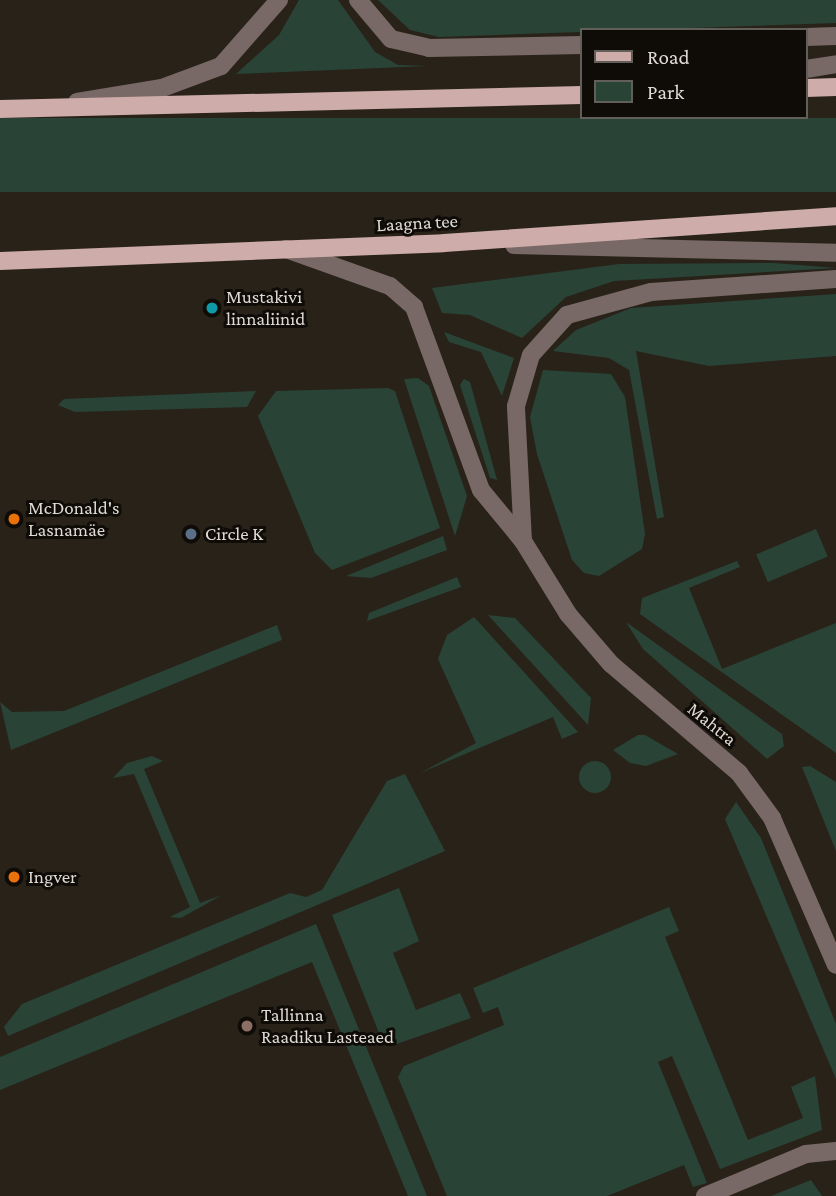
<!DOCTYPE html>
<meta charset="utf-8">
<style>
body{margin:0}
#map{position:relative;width:836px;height:1196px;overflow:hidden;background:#292219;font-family:"Crimson Pro",serif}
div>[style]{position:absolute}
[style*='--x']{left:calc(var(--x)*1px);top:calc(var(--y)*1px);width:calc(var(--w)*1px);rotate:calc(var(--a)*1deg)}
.green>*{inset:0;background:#2a4337;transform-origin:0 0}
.round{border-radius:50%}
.minor>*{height:18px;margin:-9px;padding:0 9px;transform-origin:9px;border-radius:9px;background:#786866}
.major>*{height:18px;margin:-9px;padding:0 9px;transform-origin:9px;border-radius:9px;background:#cdaca9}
.dots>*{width:19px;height:19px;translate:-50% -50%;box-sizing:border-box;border:4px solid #0f0c08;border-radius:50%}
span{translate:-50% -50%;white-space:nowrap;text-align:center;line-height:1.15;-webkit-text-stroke:6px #0f0c08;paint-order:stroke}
.street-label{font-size:19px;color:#dfdad4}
.poi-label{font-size:19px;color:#dfdad4}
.left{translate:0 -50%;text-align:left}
.legend{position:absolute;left:580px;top:28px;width:228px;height:91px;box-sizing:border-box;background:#0f0c08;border:2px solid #625e5a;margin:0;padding:9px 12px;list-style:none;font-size:21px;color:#dfdad4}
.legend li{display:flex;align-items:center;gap:14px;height:35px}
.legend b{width:35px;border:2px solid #625e5a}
</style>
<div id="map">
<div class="green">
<i style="clip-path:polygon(299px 0,338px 0,375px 52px,398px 65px,427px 66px,236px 74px,279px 35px)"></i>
<i style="clip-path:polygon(378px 0,836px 0,836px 23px,439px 37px,410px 30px)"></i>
<i style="left:836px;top:118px;width:74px;height:837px;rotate:90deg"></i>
<i style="clip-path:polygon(619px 264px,774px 263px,836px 268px,614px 281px,566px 297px,522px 338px,470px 315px,442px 313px,432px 288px)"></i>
<i style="clip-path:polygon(836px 294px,836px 356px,709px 366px,636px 351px,664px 517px,657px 519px,629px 370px,609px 358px,553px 351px,576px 330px,631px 308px)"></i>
<i style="clip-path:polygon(444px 332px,514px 358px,502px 396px,481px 352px,449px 342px)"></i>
<i style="clip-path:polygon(543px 370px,611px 374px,625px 397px,645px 534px,642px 549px,599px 576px,584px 573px,572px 560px,537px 454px,530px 417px)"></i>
<i style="clip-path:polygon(418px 378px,429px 386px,467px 496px,455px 536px,404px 379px)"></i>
<i style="clip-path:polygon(464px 379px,470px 382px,497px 480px,490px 478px,460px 385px)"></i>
<i style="clip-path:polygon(388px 388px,395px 391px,440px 528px,332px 570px,315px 553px,258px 416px,276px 391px)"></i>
<i style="clip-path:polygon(256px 391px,247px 407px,75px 412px,58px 405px,64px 399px)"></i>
<i style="left:816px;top:529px;width:30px;height:65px;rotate:67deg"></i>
<i style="clip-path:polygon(443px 536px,447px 550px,371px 578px,346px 576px)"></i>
<i style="clip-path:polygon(737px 561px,740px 567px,689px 588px,722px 669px,836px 623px,836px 753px,640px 614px,642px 598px)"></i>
<i style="clip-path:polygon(457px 577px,461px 587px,367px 621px,369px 613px)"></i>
<i style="clip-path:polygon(488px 615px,515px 618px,591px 698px,588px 725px)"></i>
<i style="clip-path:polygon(474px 617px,578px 732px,562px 739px,553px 717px,420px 773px,476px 743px,438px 659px,447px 635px)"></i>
<i style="clip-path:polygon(626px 622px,782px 734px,784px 746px,767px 759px,643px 649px)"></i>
<i style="clip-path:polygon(277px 625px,282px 640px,11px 750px,0 702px,12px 712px,64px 711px)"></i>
<i style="clip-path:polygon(638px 735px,645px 735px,678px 754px,646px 766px,630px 763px,613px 750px)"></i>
<i style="clip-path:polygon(152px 756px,163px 761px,144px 769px,200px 903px,222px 895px,181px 918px,170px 917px,190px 907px,134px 774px,113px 778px,127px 763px)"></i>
<i class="round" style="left:579px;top:761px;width:32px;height:32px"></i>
<i style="clip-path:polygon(810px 766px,836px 782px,836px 851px,802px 767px)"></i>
<i style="clip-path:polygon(405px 774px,445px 851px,8px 1036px,4px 1027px,22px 1004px,290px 893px,306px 897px,322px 890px,387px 781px)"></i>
<i style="clip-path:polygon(736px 802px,761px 838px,836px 1024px,836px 1079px,725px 819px)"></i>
<i style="clip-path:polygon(399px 888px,419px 941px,393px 953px,416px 1010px,460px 993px,471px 1018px,391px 1046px,381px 1038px,332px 915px)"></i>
<i style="clip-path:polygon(669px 907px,679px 931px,665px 937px,748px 1140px,803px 1118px,791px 1087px,815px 1076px,822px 1130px,720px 1169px,672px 1056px,658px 1062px,707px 1183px,693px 1187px,684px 1165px,607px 1196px,447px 1196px,398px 1077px,404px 1066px,504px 1025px,498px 1007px,483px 1013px,473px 988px)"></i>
<i style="clip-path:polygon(316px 924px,427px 1196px,408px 1196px,312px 962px,0 1090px,0 1057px)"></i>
<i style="clip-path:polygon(811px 1180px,822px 1196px,771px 1196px)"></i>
</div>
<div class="minor">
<i style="--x:358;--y:0;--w:51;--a:49.8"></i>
<i style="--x:391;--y:39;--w:39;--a:13"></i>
<i style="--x:429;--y:48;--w:153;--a:-1.1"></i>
<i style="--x:806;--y:37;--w:30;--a:-2"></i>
<i style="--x:806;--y:69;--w:30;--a:-9"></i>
<i style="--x:77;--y:102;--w:86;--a:-9.4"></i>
<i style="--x:162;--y:88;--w:63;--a:-20.4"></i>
<i style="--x:221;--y:66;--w:88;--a:-48.7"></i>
<i style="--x:514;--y:245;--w:322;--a:1.4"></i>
<i style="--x:286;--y:249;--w:110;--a:19.6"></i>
<i style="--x:390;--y:286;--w:32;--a:41"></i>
<i style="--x:414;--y:307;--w:195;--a:69.9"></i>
<i style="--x:481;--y:490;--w:66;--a:50.5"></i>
<i style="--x:523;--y:541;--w:86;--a:58.3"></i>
<i style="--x:568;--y:614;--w:66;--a:49.3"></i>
<i style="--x:611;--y:664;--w:168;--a:40.4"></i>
<i style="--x:739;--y:773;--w:56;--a:53.7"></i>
<i style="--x:772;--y:818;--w:160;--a:66.5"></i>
<i style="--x:523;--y:541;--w:135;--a:-93"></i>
<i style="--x:516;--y:406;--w:53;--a:-73.6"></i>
<i style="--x:531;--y:355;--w:54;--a:-48"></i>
<i style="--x:567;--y:315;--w:87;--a:-15.3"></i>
<i style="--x:651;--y:292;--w:185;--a:-4"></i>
<i style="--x:705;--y:1196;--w:109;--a:-22.6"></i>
<i style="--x:806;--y:1154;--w:30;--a:-6"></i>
</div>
<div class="major">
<i style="--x:806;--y:88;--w:30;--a:-2"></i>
<i style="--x:0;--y:109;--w:582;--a:-1.38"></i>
<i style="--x:0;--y:261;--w:444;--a:-2.3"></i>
<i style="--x:444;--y:243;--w:393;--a:-3.9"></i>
</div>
<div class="dots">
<i style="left:212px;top:308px;background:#0f9aa8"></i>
<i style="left:14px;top:519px;background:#e8710a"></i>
<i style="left:191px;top:534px;background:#5c6f8a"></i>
<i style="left:14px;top:877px;background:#e8710a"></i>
<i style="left:247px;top:1026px;background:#8d6e63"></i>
</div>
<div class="street-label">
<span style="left:417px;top:223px;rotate:-3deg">Laagna tee</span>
<span style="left:712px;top:724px;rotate:39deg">Mahtra</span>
</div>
<div class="poi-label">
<span class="left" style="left:226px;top:308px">Mustakivi<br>linnaliinid</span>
<span class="left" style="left:28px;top:519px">McDonald's<br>Lasnamäe</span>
<span class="left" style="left:205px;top:534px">Circle K</span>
<span class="left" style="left:28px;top:877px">Ingver</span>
<span class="left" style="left:261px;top:1026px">Tallinna<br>Raadiku Lasteaed</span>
</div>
<ul class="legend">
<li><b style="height:9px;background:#cdaca9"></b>Road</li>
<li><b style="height:19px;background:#2a4337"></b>Park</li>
</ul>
</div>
